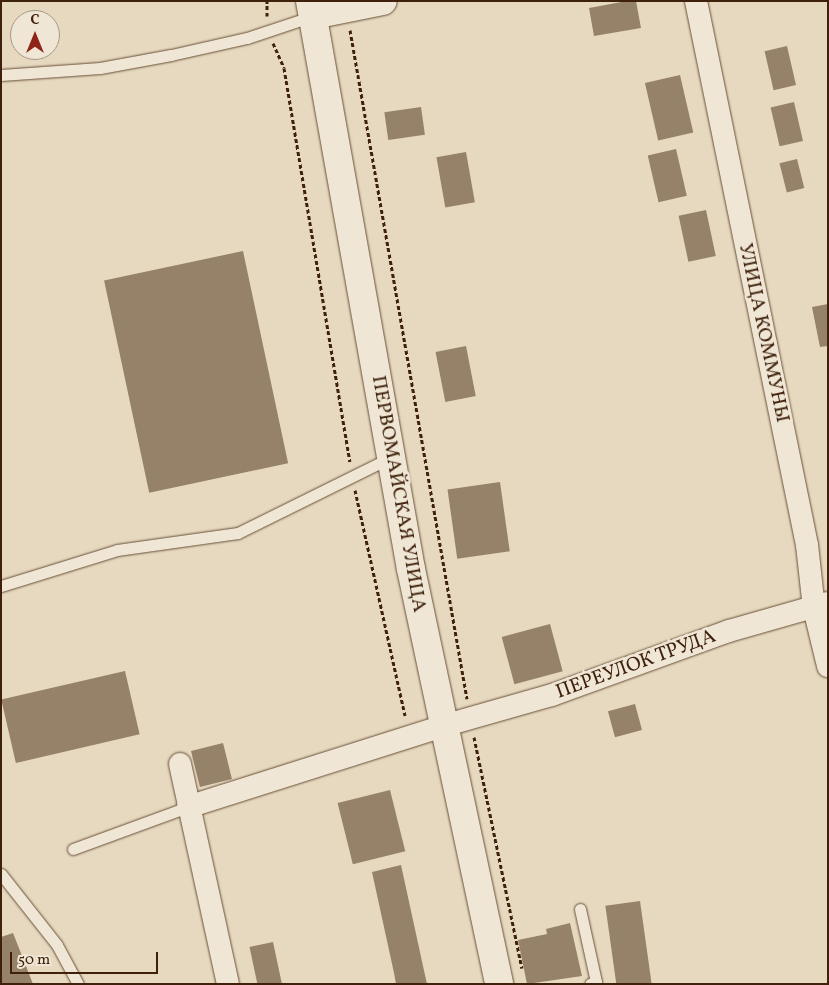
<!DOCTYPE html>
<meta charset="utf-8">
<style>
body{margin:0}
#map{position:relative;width:829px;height:985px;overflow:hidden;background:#e6d9bf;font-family:Vollkorn,serif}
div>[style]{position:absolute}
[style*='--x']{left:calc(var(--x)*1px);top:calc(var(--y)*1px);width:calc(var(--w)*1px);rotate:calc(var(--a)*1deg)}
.building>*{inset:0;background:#968169;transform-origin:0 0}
.path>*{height:3px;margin-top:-1.5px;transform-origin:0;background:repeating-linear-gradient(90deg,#3f210b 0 4px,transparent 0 6.5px)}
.roads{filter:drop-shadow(0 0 1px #694f38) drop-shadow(0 0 1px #694f38)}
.lane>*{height:11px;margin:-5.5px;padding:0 5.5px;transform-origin:5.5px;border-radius:5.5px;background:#efe6d5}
.street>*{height:22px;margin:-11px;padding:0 11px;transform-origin:11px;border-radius:11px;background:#efe6d5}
.secondary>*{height:28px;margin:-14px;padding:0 14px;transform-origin:14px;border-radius:14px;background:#efe6d5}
span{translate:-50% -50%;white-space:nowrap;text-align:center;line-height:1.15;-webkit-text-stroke:5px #efe6d5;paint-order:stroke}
.street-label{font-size:20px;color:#3f210b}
.frame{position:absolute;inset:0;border:2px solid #3f210b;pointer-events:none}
.north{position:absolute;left:10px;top:10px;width:50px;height:50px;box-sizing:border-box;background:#efe6d5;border:1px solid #a99784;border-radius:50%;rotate:0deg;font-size:14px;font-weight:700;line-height:20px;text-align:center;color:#3f210b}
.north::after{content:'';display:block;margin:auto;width:18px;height:22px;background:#8f2418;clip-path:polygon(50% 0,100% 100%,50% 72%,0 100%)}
.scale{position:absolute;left:10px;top:952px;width:148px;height:22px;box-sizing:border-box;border:2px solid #3f210b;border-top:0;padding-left:6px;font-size:15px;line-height:18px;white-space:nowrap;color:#3f210b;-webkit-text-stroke:4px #efe6d5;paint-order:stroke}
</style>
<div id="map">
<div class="building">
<i style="clip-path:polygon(627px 1px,636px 1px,641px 28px,594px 36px,589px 8px)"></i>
<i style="left:787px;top:46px;width:40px;height:23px;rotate:77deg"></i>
<i style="left:680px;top:75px;width:59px;height:36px;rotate:77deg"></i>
<i style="left:794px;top:102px;width:40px;height:24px;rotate:77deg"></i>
<i style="left:421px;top:107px;width:28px;height:37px;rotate:82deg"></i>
<i style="left:676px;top:149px;width:48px;height:29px;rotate:77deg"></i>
<i style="left:466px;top:152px;width:51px;height:30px;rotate:80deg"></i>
<i style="left:797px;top:159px;width:30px;height:18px;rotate:76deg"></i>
<i style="left:706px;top:210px;width:47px;height:28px;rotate:78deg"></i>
<i style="left:243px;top:251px;width:217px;height:142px;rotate:78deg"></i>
<i style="clip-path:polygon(828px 304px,828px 346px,820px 347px,812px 307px)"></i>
<i style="left:466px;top:346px;width:51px;height:31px;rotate:79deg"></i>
<i style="left:500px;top:482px;width:70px;height:53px;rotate:82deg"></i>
<i style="left:550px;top:624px;width:49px;height:50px;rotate:75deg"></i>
<i style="left:125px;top:671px;width:65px;height:127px;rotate:77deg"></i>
<i style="left:635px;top:704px;width:27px;height:28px;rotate:75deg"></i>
<i style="left:223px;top:743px;width:37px;height:33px;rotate:76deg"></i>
<i style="left:390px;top:790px;width:63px;height:54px;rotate:76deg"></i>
<i style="clip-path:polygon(401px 865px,423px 966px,427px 984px,396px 984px,394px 973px,372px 872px)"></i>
<i style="left:640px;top:901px;width:84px;height:35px;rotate:82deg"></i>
<i style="clip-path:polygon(570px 923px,582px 976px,527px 984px,518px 940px,547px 934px,546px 929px)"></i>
<i style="clip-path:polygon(13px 933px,33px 984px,1px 984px,1px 937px)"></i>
<i style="left:273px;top:942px;width:43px;height:24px;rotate:78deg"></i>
</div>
<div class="path">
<i style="--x:267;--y:16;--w:15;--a:-90"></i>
<i style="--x:350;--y:30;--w:679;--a:80.08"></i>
<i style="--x:273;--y:43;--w:27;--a:66"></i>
<i style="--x:284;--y:68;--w:399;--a:80.5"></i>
<i style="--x:355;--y:490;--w:231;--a:77.5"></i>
<i style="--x:474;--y:737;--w:236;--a:78.3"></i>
</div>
<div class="roads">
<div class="lane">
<i style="--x:1;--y:75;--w:99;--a:-4"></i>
<i style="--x:100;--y:68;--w:72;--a:-10.4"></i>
<i style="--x:171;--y:55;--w:78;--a:-12.6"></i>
<i style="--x:247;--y:38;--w:70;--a:-18.4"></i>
<i style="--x:1;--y:586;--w:121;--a:-17.2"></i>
<i style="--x:117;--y:550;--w:122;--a:-8"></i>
<i style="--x:238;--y:533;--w:169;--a:-26.3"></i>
<i style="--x:73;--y:849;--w:122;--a:-20.1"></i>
<i style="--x:1;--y:874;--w:90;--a:51.7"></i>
<i style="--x:57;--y:945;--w:44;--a:61.7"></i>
<i style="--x:580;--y:909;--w:75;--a:77.6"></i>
<i style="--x:596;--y:982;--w:6;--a:162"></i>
</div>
<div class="street">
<i style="--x:696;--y:1;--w:555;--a:78.47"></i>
<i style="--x:807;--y:545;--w:63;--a:83.7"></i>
<i style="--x:814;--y:608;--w:60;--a:76.4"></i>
<i style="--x:180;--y:764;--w:225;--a:77.7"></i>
<i style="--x:188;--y:807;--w:268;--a:-17.6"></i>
<i style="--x:443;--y:726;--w:113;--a:-15.9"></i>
<i style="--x:552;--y:695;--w:188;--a:-19.9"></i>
<i style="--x:729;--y:631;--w:102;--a:-15.9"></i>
</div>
<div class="secondary">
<i style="--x:310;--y:1;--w:577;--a:79.92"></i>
<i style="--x:411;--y:569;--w:424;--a:78"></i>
<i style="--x:313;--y:15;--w:71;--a:-11.3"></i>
</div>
</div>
<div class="street-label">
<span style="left:763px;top:333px;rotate:78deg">УЛИЦА КОММУНЫ</span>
<span style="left:398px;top:494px;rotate:80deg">ПЕРВОМАЙСКАЯ УЛИЦА</span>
<span style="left:636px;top:665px;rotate:-20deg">ПЕРЕУЛОК ТРУДА</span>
</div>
<div class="frame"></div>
<div class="north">С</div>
<div class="scale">50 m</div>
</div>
